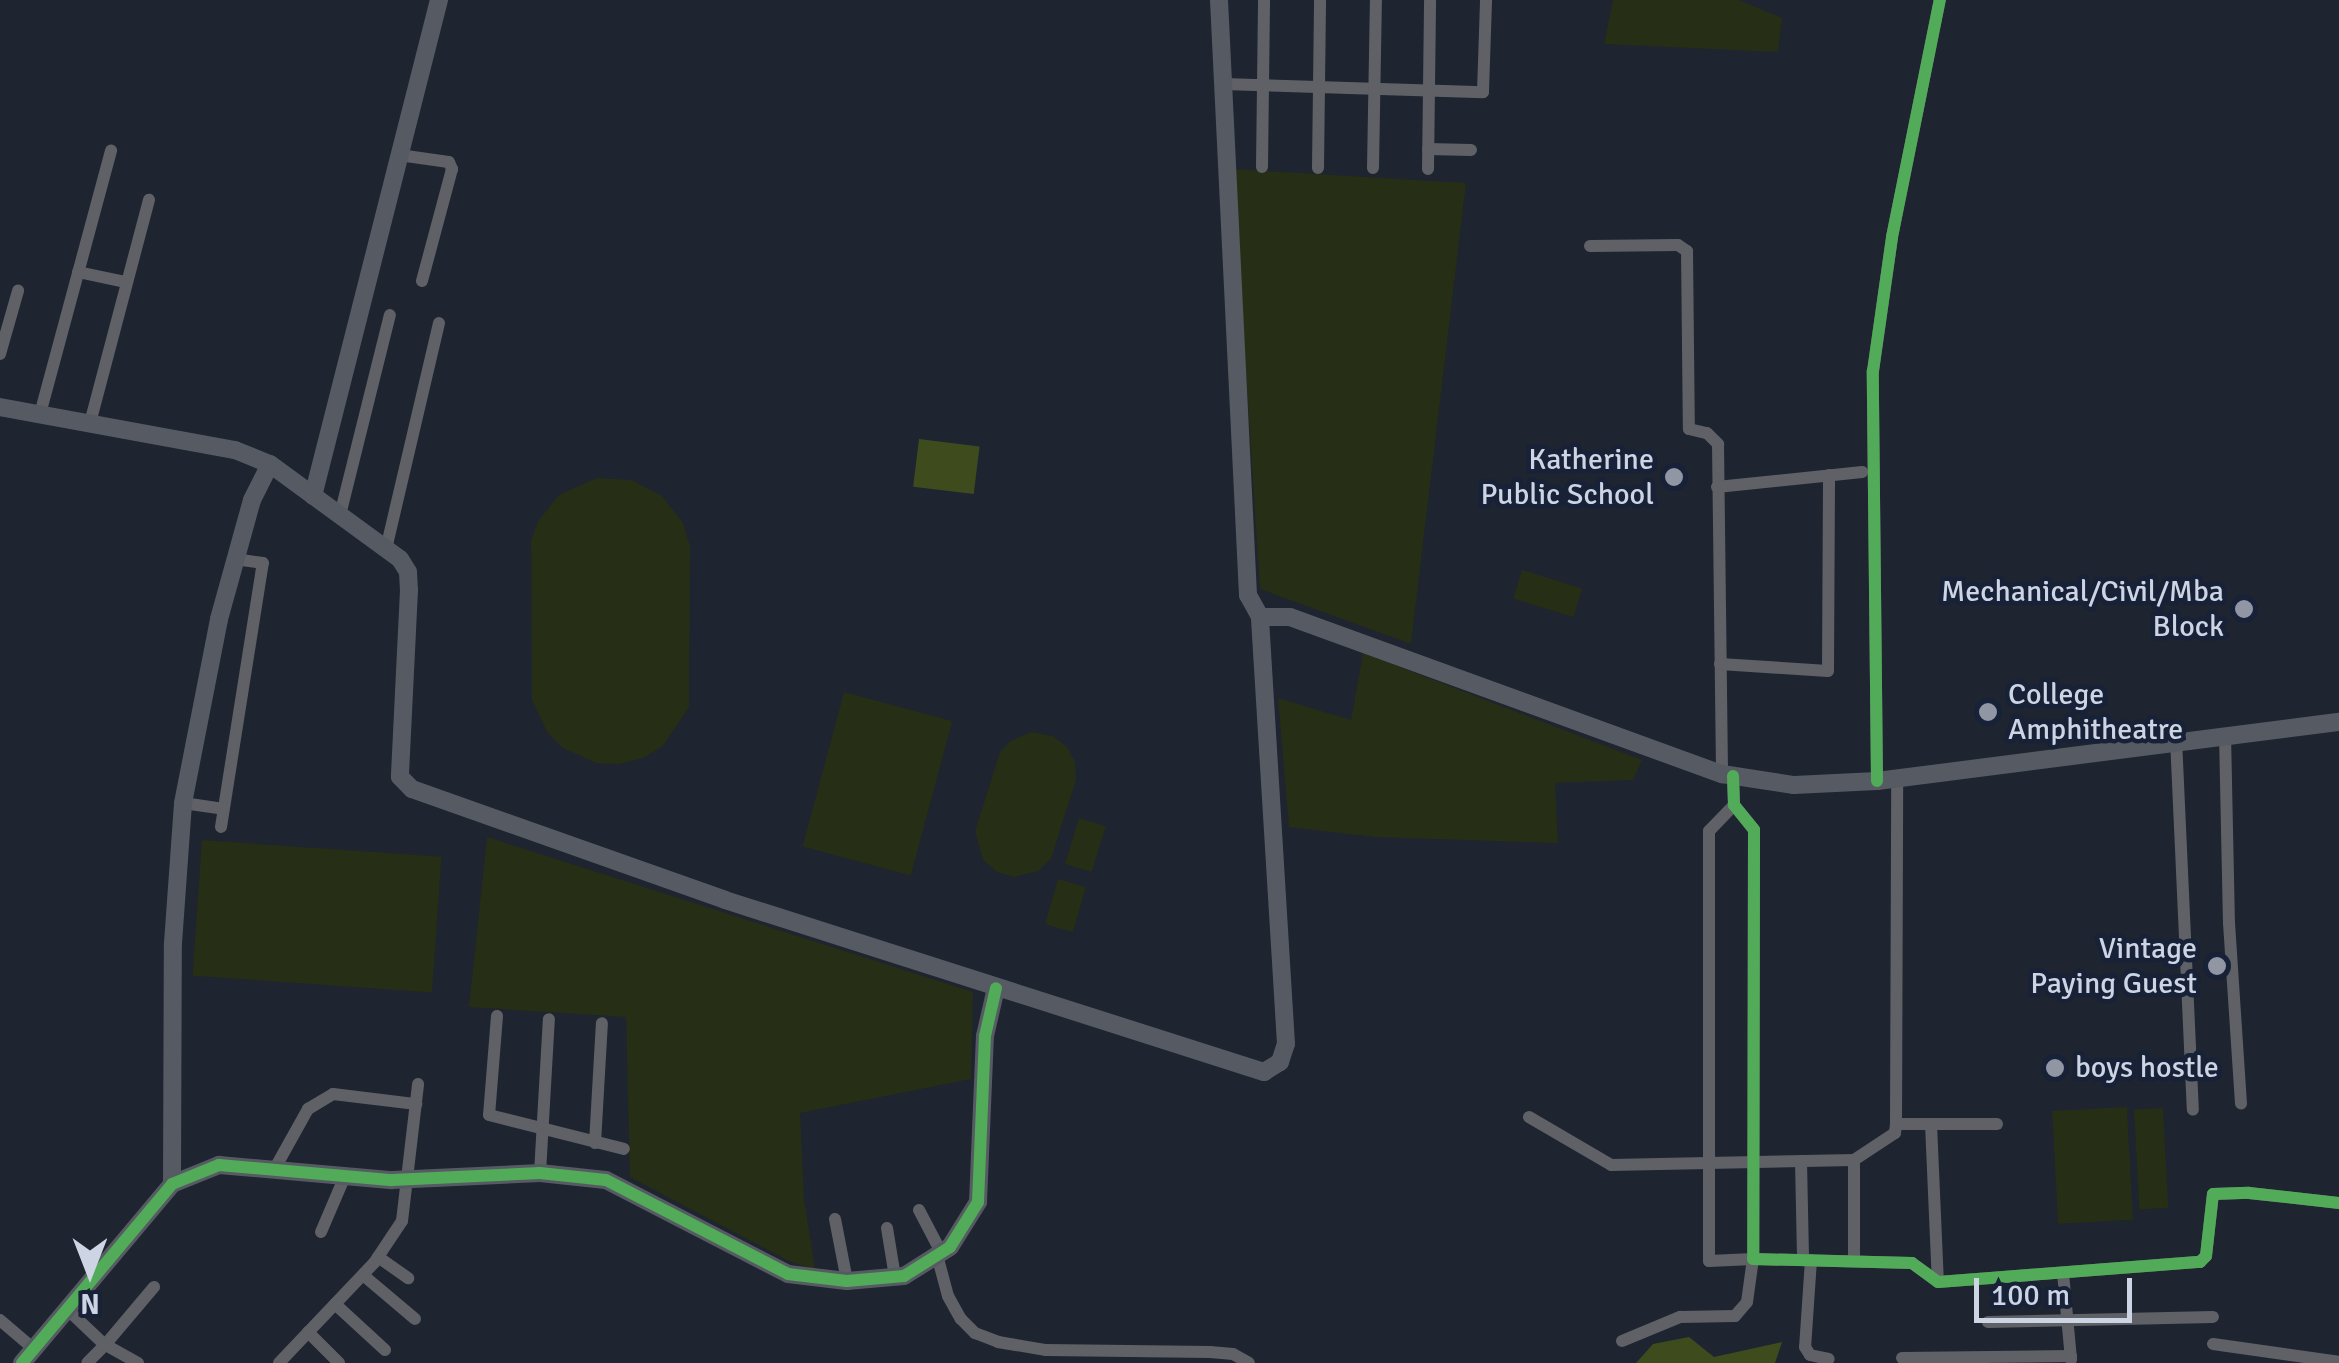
<!DOCTYPE html>
<style>
body{margin:0}
#map{position:relative;width:2339px;height:1363px;overflow:hidden;background:#1e2430;font-family:Signika,sans-serif}
div>[style]{position:absolute}
[style*='--x']{left:calc(var(--x)*1px);top:calc(var(--y)*1px);width:calc(var(--w)*1px);rotate:calc(var(--a)*1deg)}
.green>*{inset:0;background:#262e15;transform-origin:0 0}
.water>*{inset:0;background:#3e4c1d;transform-origin:0 0}
.street>*{height:12px;margin:-6px;padding:0 6px;transform-origin:6px;border-radius:6px;background:#5f6166}
.secondary>*{height:18px;margin:-9px;padding:0 9px;transform-origin:9px;border-radius:9px;background:#565a62}
.cycleway>*{height:12px;margin:-6px;padding:0 6px;transform-origin:6px;border-radius:6px;background:#51ab58}
.dots>*{width:28px;height:28px;translate:-50% -50%;box-sizing:border-box;border:5px solid #172137;border-radius:50%}
span{translate:-50% -50%;white-space:nowrap;text-align:center;line-height:1.15;-webkit-text-stroke:9px #172137;paint-order:stroke}
.poi-label{font-size:30px;color:#cdd4e3}
.right{translate:-100% -50%;text-align:right}
.left{translate:0 -50%;text-align:left}
.north{position:absolute;left:40px;top:1223px;width:100px;height:100px;-webkit-text-stroke:8px #172137;paint-order:stroke;rotate:180deg;font-size:28px;font-weight:700;line-height:40px;text-align:center;color:#cdd4e3}
.north::after{content:'';display:block;margin:auto;width:35px;height:45px;background:#cdd4e3;clip-path:polygon(50% 0,100% 100%,50% 72%,0 100%)}
.scale{position:absolute;left:1974px;top:1278px;width:158px;height:45px;box-sizing:border-box;border:5px solid #cdd4e3;border-top:0;padding-left:12px;font-size:30px;line-height:35px;white-space:nowrap;color:#cdd4e3;-webkit-text-stroke:8px #172137;paint-order:stroke}
</style>
<div id="map">
<div class="green">
<i style="clip-path:polygon(1613px 0,1739px 0,1782px 18px,1778px 52px,1604px 44px)"></i>
<i style="clip-path:polygon(1233px 169px,1466px 183px,1411px 644px,1260px 589px)"></i>
<i style="clip-path:polygon(597px 478px,632px 480px,662px 496px,683px 523px,690px 546px,689px 707px,663px 746px,643px 758px,619px 764px,596px 763px,563px 748px,547px 732px,532px 700px,531px 539px,539px 520px,559px 495px)"></i>
<i style="left:1522px;top:570px;width:63px;height:30px;rotate:17deg"></i>
<i style="clip-path:polygon(1363px 653px,1642px 760px,1633px 780px,1555px 783px,1558px 843px,1375px 837px,1289px 827px,1278px 698px,1351px 720px)"></i>
<i style="left:844px;top:692px;width:112px;height:160px;rotate:15deg"></i>
<i style="clip-path:polygon(1031px 732px,1053px 736px,1067px 747px,1075px 762px,1076px 780px,1051px 859px,1038px 871px,1014px 877px,997px 872px,983px 860px,975px 831px,1000px 752px,1011px 741px)"></i>
<i style="left:1079px;top:818px;width:28px;height:48px;rotate:17deg"></i>
<i style="clip-path:polygon(487px 837px,973px 992px,971px 1079px,800px 1113px,804px 1198px,815px 1270px,789px 1261px,630px 1177px,626px 1017px,469px 1007px)"></i>
<i style="left:202px;top:840px;width:240px;height:136px;rotate:4deg"></i>
<i style="left:1058px;top:879px;width:29px;height:47px;rotate:16deg"></i>
<i style="left:2127px;top:1107px;width:113px;height:75px;rotate:87deg"></i>
<i style="left:2163px;top:1108px;width:100px;height:29px;rotate:87deg"></i>
</div>
<div class="water">
<i style="left:919px;top:439px;width:61px;height:48px;rotate:7deg"></i>
<i style="clip-path:polygon(1689px 1337px,1714px 1357px,1782px 1342px,1775px 1363px,1636px 1363px,1653px 1344px)"></i>
</div>
<div class="street">
<i style="--x:1223;--y:84;--w:260;--a:1.8"></i>
<i style="--x:1483;--y:92;--w:92;--a:-88.1"></i>
<i style="--x:1428;--y:149;--w:43;--a:1.3"></i>
<i style="--x:399;--y:155;--w:50;--a:8"></i>
<i style="--x:449;--y:162;--w:8;--a:67"></i>
<i style="--x:452;--y:169;--w:116;--a:105"></i>
<i style="--x:1262;--y:167;--w:167;--a:-89.3"></i>
<i style="--x:1318;--y:168;--w:168;--a:-89.3"></i>
<i style="--x:1373;--y:168;--w:168;--a:-89"></i>
<i style="--x:1428;--y:169;--w:169;--a:-89.3"></i>
<i style="--x:1590;--y:246;--w:88;--a:-0.7"></i>
<i style="--x:1678;--y:245;--w:11;--a:34"></i>
<i style="--x:1687;--y:251;--w:178;--a:89.4"></i>
<i style="--x:1689;--y:429;--w:18;--a:13"></i>
<i style="--x:1707;--y:433;--w:16;--a:45"></i>
<i style="--x:1718;--y:444;--w:330;--a:89.3"></i>
<i style="--x:78;--y:272;--w:49;--a:11.8"></i>
<i style="--x:0;--y:354;--w:66;--a:-74.1"></i>
<i style="--x:40;--y:414;--w:273;--a:-74.9"></i>
<i style="--x:90;--y:423;--w:231;--a:-75.2"></i>
<i style="--x:1717;--y:487;--w:146;--a:-5.9"></i>
<i style="--x:340;--y:515;--w:206;--a:-76"></i>
<i style="--x:386;--y:549;--w:232;--a:-76.8"></i>
<i style="--x:1720;--y:664;--w:108;--a:3.7"></i>
<i style="--x:1828;--y:671;--w:196;--a:-89.7"></i>
<i style="--x:2225;--y:734;--w:189;--a:88.8"></i>
<i style="--x:2229;--y:923;--w:181;--a:86.2"></i>
<i style="--x:2176;--y:739;--w:371;--a:87.4"></i>
<i style="--x:1733;--y:776;--w:29;--a:88"></i>
<i style="--x:1734;--y:805;--w:32;--a:51"></i>
<i style="--x:1754;--y:830;--w:429;--a:90.1"></i>
<i style="--x:1753;--y:1259;--w:159;--a:1.4"></i>
<i style="--x:1912;--y:1263;--w:32;--a:36"></i>
<i style="--x:1938;--y:1282;--w:263;--a:-4.4"></i>
<i style="--x:2200;--y:1262;--w:8;--a:-45"></i>
<i style="--x:2206;--y:1256;--w:62;--a:-83.6"></i>
<i style="--x:2213;--y:1194;--w:36;--a:-2"></i>
<i style="--x:2249;--y:1193;--w:91;--a:6.3"></i>
<i style="--x:1877;--y:781;--w:410;--a:-90.6"></i>
<i style="--x:1873;--y:371;--w:135;--a:-81.9"></i>
<i style="--x:1892;--y:237;--w:242;--a:-78.6"></i>
<i style="--x:183;--y:803;--w:41;--a:8.3"></i>
<i style="--x:221;--y:827;--w:267;--a:-81"></i>
<i style="--x:263;--y:563;--w:27;--a:-172"></i>
<i style="--x:497;--y:1016;--w:99;--a:94.6"></i>
<i style="--x:489;--y:1115;--w:139;--a:14.1"></i>
<i style="--x:1529;--y:1117;--w:95;--a:30.3"></i>
<i style="--x:1611;--y:1165;--w:243;--a:-1.2"></i>
<i style="--x:1896;--y:1124;--w:101;--a:0"></i>
<i style="--x:1931;--y:1124;--w:158;--a:87.5"></i>
<i style="--x:595;--y:1143;--w:120;--a:-86.7"></i>
<i style="--x:1801;--y:1161;--w:99;--a:88.8"></i>
<i style="--x:274;--y:1170;--w:70;--a:-60.9"></i>
<i style="--x:308;--y:1109;--w:29;--a:-31"></i>
<i style="--x:333;--y:1094;--w:84;--a:6.9"></i>
<i style="--x:540;--y:1173;--w:154;--a:-86.7"></i>
<i style="--x:919;--y:1210;--w:47;--a:62.4"></i>
<i style="--x:835;--y:1219;--w:63;--a:79"></i>
<i style="--x:887;--y:1228;--w:50;--a:80.7"></i>
<i style="--x:321;--y:1232;--w:61;--a:-66.8"></i>
<i style="--x:937;--y:1255;--w:42;--a:75"></i>
<i style="--x:948;--y:1296;--w:26;--a:61"></i>
<i style="--x:961;--y:1319;--w:20;--a:45"></i>
<i style="--x:975;--y:1333;--w:25;--a:21"></i>
<i style="--x:998;--y:1342;--w:49;--a:9.5"></i>
<i style="--x:1046;--y:1350;--w:164;--a:0.7"></i>
<i style="--x:1210;--y:1352;--w:23;--a:5"></i>
<i style="--x:1233;--y:1354;--w:18;--a:29"></i>
<i style="--x:378;--y:1257;--w:37;--a:35"></i>
<i style="--x:1811;--y:1260;--w:87;--a:93.9"></i>
<i style="--x:1805;--y:1347;--w:9;--a:58"></i>
<i style="--x:1810;--y:1355;--w:19;--a:12"></i>
<i style="--x:1854;--y:1261;--w:101;--a:-90"></i>
<i style="--x:1854;--y:1160;--w:49;--a:-33.4"></i>
<i style="--x:1895;--y:1133;--w:9;--a:-84"></i>
<i style="--x:1896;--y:1124;--w:346;--a:-89.8"></i>
<i style="--x:2063;--y:1273;--w:87;--a:84.7"></i>
<i style="--x:363;--y:1275;--w:68;--a:40.2"></i>
<i style="--x:335;--y:1304;--w:68;--a:42.6"></i>
<i style="--x:68;--y:1310;--w:51;--a:43.4"></i>
<i style="--x:105;--y:1345;--w:25;--a:135"></i>
<i style="--x:0;--y:1320;--w:45;--a:40.5"></i>
<i style="--x:1988;--y:1322;--w:225;--a:-1.3"></i>
<i style="--x:308;--y:1332;--w:44;--a:45"></i>
<i style="--x:1622;--y:1341;--w:63;--a:-22.5"></i>
<i style="--x:1680;--y:1317;--w:55;--a:-1"></i>
<i style="--x:1735;--y:1316;--w:18;--a:-49"></i>
<i style="--x:1747;--y:1302;--w:43;--a:-82.1"></i>
<i style="--x:1753;--y:1259;--w:44;--a:177.4"></i>
<i style="--x:1709;--y:1261;--w:430;--a:-90"></i>
<i style="--x:1709;--y:831;--w:36;--a:-46"></i>
<i style="--x:2213;--y:1344;--w:127;--a:8.1"></i>
<i style="--x:1902;--y:1358;--w:169;--a:-0.7"></i>
<i style="--x:138;--y:1363;--w:38;--a:-151"></i>
<i style="--x:105;--y:1345;--w:76;--a:-49.8"></i>
<i style="--x:279;--y:1363;--w:138;--a:-46.5"></i>
<i style="--x:374;--y:1263;--w:50;--a:-56.3"></i>
<i style="--x:402;--y:1221;--w:138;--a:-83.3"></i>
</div>
<div class="secondary">
<i style="--x:1219;--y:0;--w:596;--a:87.21"></i>
<i style="--x:1248;--y:595;--w:25;--a:61"></i>
<i style="--x:0;--y:407;--w:239;--a:10.4"></i>
<i style="--x:235;--y:450;--w:38;--a:22"></i>
<i style="--x:270;--y:464;--w:161;--a:36.2"></i>
<i style="--x:400;--y:559;--w:15;--a:58"></i>
<i style="--x:408;--y:572;--w:18;--a:87"></i>
<i style="--x:409;--y:590;--w:187;--a:92.8"></i>
<i style="--x:400;--y:777;--w:17;--a:45"></i>
<i style="--x:412;--y:789;--w:332;--a:19.5"></i>
<i style="--x:725;--y:900;--w:566;--a:17.7"></i>
<i style="--x:1264;--y:1072;--w:19;--a:-32"></i>
<i style="--x:1280;--y:1062;--w:19;--a:-72"></i>
<i style="--x:1286;--y:1044;--w:428;--a:-93.5"></i>
<i style="--x:1260;--y:617;--w:30;--a:0"></i>
<i style="--x:1290;--y:617;--w:460;--a:20"></i>
<i style="--x:1722;--y:774;--w:73;--a:8.7"></i>
<i style="--x:1794;--y:785;--w:83;--a:-2.8"></i>
<i style="--x:1877;--y:781;--w:466;--a:-7.3"></i>
<i style="--x:313;--y:496;--w:512;--a:-75.75"></i>
<i style="--x:172;--y:1184;--w:241;--a:-89.8"></i>
<i style="--x:173;--y:943;--w:140;--a:-85.9"></i>
<i style="--x:183;--y:803;--w:187;--a:-78.9"></i>
<i style="--x:219;--y:619;--w:123;--a:-74.5"></i>
<i style="--x:252;--y:500;--w:40;--a:-63.4"></i>
<i style="--x:22;--y:1363;--w:234;--a:-50"></i>
<i style="--x:172;--y:1184;--w:51;--a:-22"></i>
<i style="--x:219;--y:1165;--w:174;--a:5"></i>
<i style="--x:392;--y:1180;--w:148;--a:-2.7"></i>
<i style="--x:540;--y:1173;--w:66;--a:6.1"></i>
<i style="--x:606;--y:1180;--w:205;--a:27.3"></i>
<i style="--x:788;--y:1274;--w:59;--a:6.8"></i>
<i style="--x:847;--y:1281;--w:57;--a:-5"></i>
<i style="--x:904;--y:1276;--w:54;--a:-32.2"></i>
<i style="--x:950;--y:1247;--w:53;--a:-58.1"></i>
<i style="--x:978;--y:1202;--w:166;--a:-87.6"></i>
<i style="--x:985;--y:1036;--w:49;--a:-77.1"></i>
</div>
<div class="cycleway">
<i style="--x:1733;--y:776;--w:29;--a:88"></i>
<i style="--x:1734;--y:805;--w:32;--a:51"></i>
<i style="--x:1754;--y:830;--w:429;--a:90.1"></i>
<i style="--x:1753;--y:1259;--w:159;--a:1.4"></i>
<i style="--x:1912;--y:1263;--w:32;--a:36"></i>
<i style="--x:1938;--y:1282;--w:263;--a:-4.4"></i>
<i style="--x:2200;--y:1262;--w:8;--a:-45"></i>
<i style="--x:2206;--y:1256;--w:62;--a:-83.6"></i>
<i style="--x:2213;--y:1194;--w:36;--a:-2"></i>
<i style="--x:2249;--y:1193;--w:91;--a:6.3"></i>
<i style="--x:1877;--y:781;--w:410;--a:-90.6"></i>
<i style="--x:1873;--y:371;--w:135;--a:-81.9"></i>
<i style="--x:1892;--y:237;--w:242;--a:-78.6"></i>
<i style="--x:22;--y:1363;--w:234;--a:-50"></i>
<i style="--x:172;--y:1184;--w:51;--a:-22"></i>
<i style="--x:219;--y:1165;--w:174;--a:5"></i>
<i style="--x:392;--y:1180;--w:148;--a:-2.7"></i>
<i style="--x:540;--y:1173;--w:66;--a:6.1"></i>
<i style="--x:606;--y:1180;--w:205;--a:27.3"></i>
<i style="--x:788;--y:1274;--w:59;--a:6.8"></i>
<i style="--x:847;--y:1281;--w:57;--a:-5"></i>
<i style="--x:904;--y:1276;--w:54;--a:-32.2"></i>
<i style="--x:950;--y:1247;--w:53;--a:-58.1"></i>
<i style="--x:978;--y:1202;--w:166;--a:-87.6"></i>
<i style="--x:985;--y:1036;--w:49;--a:-77.1"></i>
</div>
<div class="dots">
<i style="left:1674px;top:477px;background:#9096a4"></i>
<i style="left:2244px;top:609px;background:#9096a4"></i>
<i style="left:1988px;top:712px;background:#9096a4"></i>
<i style="left:2217px;top:966px;background:#9096a4"></i>
<i style="left:2055px;top:1068px;background:#9096a4"></i>
</div>
<div class="poi-label">
<span class="right" style="left:1654px;top:477px">Katherine<br>Public School</span>
<span class="right" style="left:2224px;top:609px">Mechanical/Civil/Mba<br>Block</span>
<span class="left" style="left:2008px;top:712px">College<br>Amphitheatre</span>
<span class="right" style="left:2197px;top:966px">Vintage<br>Paying Guest</span>
<span class="left" style="left:2075px;top:1068px">boys hostle</span>
</div>
<div class="north">N</div>
<div class="scale">100 m</div>
</div>
